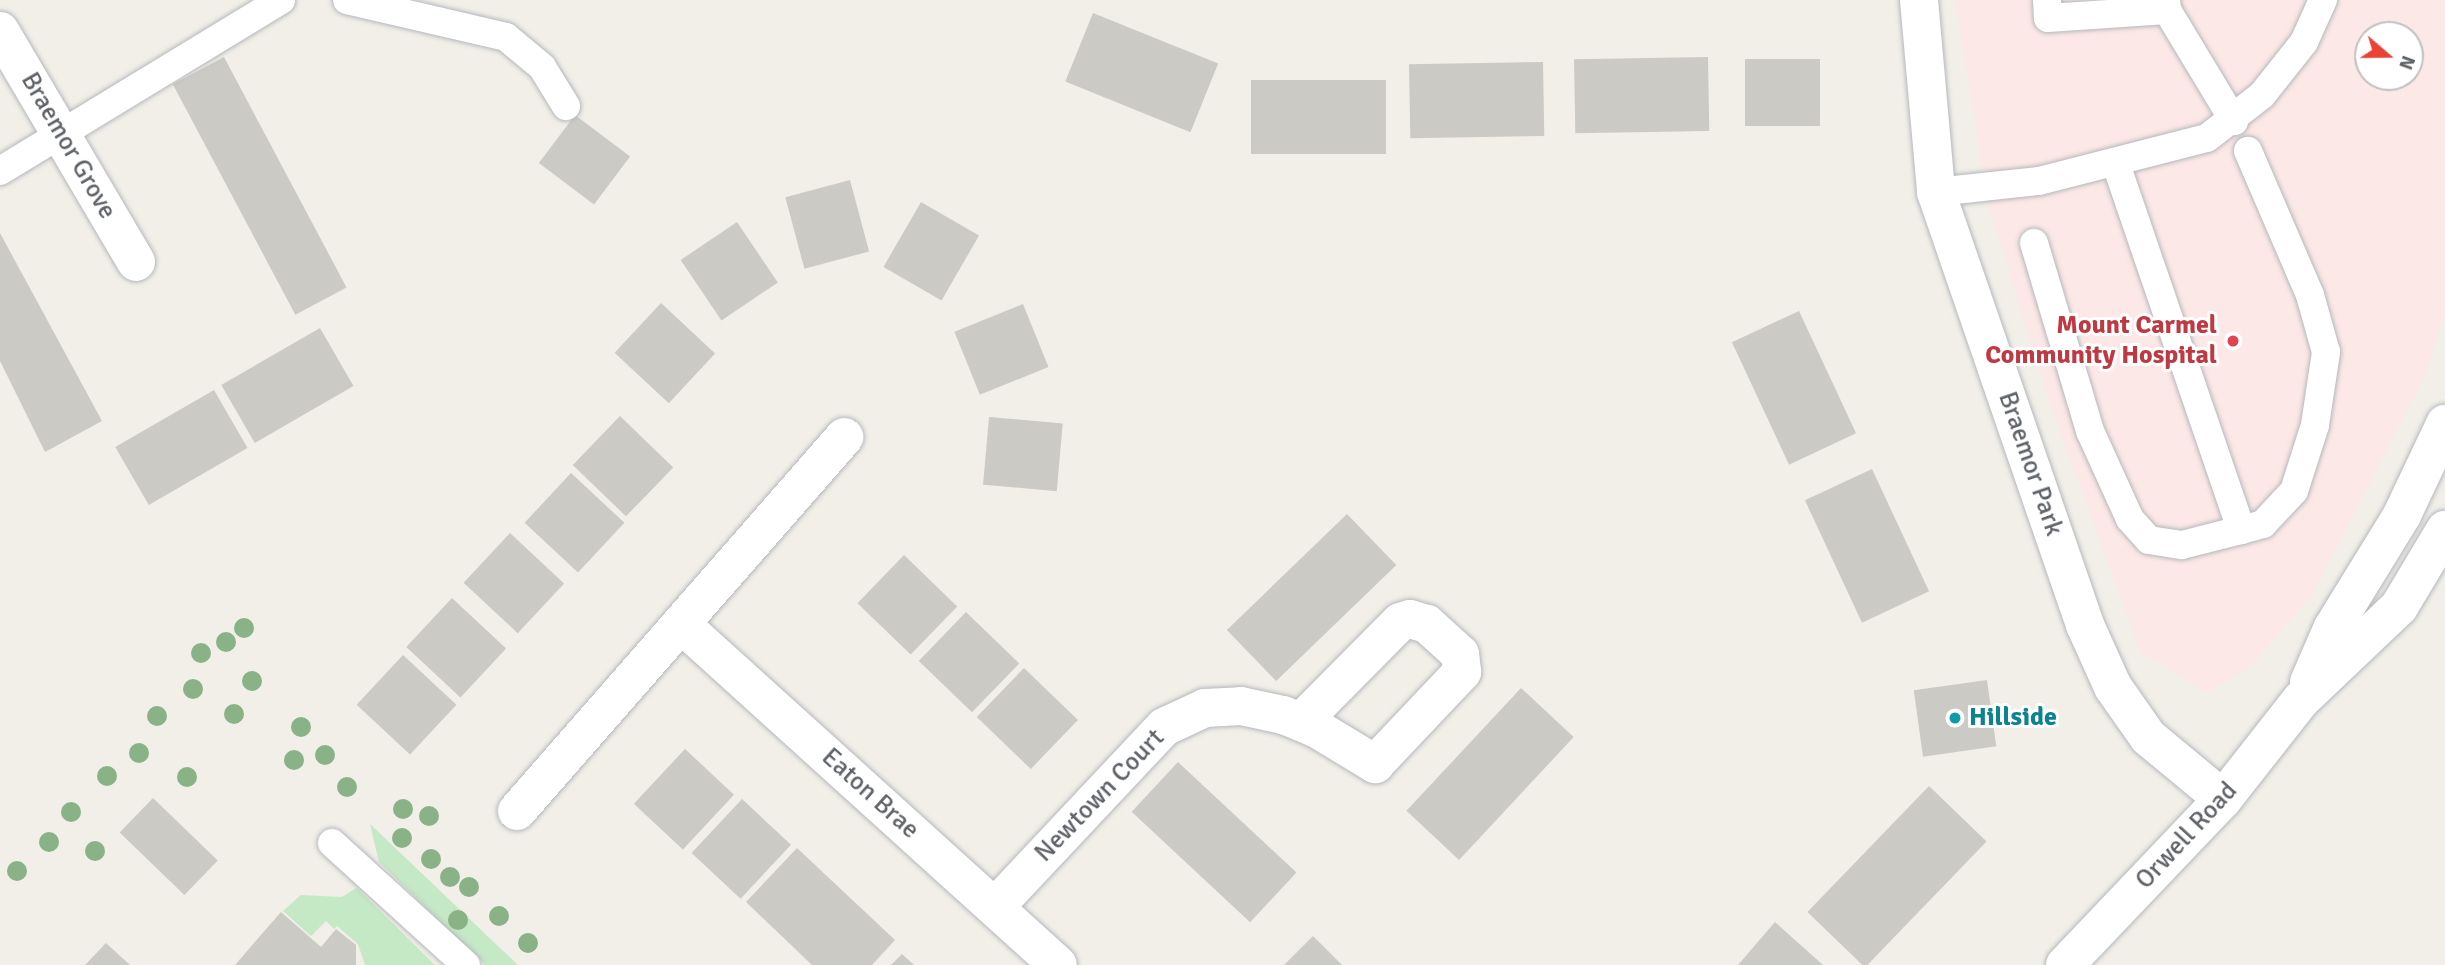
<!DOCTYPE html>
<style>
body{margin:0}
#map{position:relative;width:2445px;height:965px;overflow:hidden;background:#f1efe8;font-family:Signika,sans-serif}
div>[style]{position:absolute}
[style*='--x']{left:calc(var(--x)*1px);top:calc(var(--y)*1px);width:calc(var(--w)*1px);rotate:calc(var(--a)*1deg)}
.medical>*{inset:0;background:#fce8e6}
.green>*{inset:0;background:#c5e8c5}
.building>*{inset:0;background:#cccac5;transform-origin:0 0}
.roads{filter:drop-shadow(0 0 2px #b5b8bc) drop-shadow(0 0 2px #b5b8bc)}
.lane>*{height:28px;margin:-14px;padding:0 14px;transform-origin:14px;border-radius:14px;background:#fff}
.street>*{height:38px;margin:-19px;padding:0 19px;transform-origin:19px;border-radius:19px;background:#fff}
.secondary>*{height:38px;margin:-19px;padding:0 19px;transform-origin:19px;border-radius:19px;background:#fff}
.trees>*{width:20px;height:20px;margin:-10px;border-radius:50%;background:#89b387}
.dots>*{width:19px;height:19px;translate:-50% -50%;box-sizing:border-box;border:4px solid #fff;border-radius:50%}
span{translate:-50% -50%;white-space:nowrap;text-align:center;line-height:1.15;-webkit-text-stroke:6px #fff;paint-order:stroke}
.street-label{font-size:26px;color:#5f6368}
.health-label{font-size:26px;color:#be3a42;font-weight:700}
.right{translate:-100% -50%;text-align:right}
.culture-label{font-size:26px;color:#0d838f;font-weight:700}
.left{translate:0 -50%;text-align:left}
.north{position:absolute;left:2354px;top:21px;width:70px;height:70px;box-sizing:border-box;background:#fff;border:2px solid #bfc1c3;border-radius:50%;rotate:110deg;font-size:19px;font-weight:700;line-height:28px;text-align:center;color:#5f6368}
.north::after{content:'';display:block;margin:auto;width:24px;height:32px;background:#ea4335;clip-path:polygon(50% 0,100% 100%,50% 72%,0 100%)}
</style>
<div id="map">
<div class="medical">
<i style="clip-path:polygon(evenodd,1955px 0,2445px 0,2445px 310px,2427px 372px,2313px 593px,2250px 667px,2207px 693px,2140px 651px,2047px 396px,1988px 203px,1955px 0,2368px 35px,2410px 35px,2410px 77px,2368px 77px,2368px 35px)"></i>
</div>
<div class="green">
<i style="clip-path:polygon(370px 824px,518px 965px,485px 965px,379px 862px)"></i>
<i style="clip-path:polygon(356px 888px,359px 890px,435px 965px,365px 965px,358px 944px,337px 926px,334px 929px,326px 921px,311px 936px,283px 911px,301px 895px,342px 897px)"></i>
</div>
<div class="building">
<i style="left:1093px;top:13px;width:135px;height:74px;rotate:22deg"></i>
<i style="left:224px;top:57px;width:261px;height:58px;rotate:62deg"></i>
<i style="left:1708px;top:57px;width:74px;height:134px;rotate:89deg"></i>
<i style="left:1745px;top:59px;width:75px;height:67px"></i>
<i style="left:1543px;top:62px;width:74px;height:134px;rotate:89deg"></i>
<i style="left:1386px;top:80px;width:74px;height:135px;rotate:90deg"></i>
<i style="left:575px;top:115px;width:69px;height:60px;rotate:37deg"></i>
<i style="left:850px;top:180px;width:74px;height:67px;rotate:75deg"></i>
<i style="left:921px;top:202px;width:67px;height:75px;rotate:30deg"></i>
<i style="left:737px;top:222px;width:73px;height:68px;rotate:56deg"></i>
<i style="clip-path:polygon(0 233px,102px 421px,45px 452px,0 361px)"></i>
<i style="left:661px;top:303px;width:74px;height:68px;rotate:43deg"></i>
<i style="left:1023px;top:304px;width:68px;height:74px;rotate:68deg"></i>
<i style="left:1799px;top:311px;width:135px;height:74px;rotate:65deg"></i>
<i style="left:320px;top:328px;width:67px;height:114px;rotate:60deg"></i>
<i style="left:214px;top:390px;width:67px;height:114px;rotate:60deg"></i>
<i style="left:620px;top:416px;width:74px;height:68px;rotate:44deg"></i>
<i style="left:989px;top:417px;width:74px;height:68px;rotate:5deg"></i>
<i style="left:1872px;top:469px;width:135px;height:74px;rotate:65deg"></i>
<i style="left:571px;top:473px;width:73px;height:68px;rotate:43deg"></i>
<i style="left:1347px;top:514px;width:71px;height:167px;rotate:46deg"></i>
<i style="left:510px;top:533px;width:74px;height:68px;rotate:43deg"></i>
<i style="left:904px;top:555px;width:74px;height:67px;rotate:44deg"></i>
<i style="left:452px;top:598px;width:74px;height:67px;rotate:43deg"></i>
<i style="left:966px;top:612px;width:74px;height:68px;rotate:44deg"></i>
<i style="left:403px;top:655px;width:73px;height:68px;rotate:43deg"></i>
<i style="left:1024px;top:668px;width:75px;height:68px;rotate:44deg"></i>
<i style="left:1987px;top:680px;width:67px;height:74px;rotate:82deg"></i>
<i style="left:1521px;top:688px;width:72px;height:168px;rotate:43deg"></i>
<i style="left:685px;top:749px;width:67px;height:75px;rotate:43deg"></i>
<i style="left:1178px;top:762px;width:162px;height:68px;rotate:43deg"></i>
<i style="left:1929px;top:786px;width:80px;height:175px;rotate:44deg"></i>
<i style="left:153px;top:798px;width:90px;height:48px;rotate:44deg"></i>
<i style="left:742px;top:799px;width:67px;height:74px;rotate:43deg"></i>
<i style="clip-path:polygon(797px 848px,895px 940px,872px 965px,812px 965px,746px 902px)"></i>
<i style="clip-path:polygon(281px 912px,321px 947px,336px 929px,356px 945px,356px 965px,235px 965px)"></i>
<i style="clip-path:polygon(1775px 922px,1823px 965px,1738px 965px)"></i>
<i style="clip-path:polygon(1313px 936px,1342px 965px,1284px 965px)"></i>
<i style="clip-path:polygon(106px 943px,130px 965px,85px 965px)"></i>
<i style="clip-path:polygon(902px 954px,914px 965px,891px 965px)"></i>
</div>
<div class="roads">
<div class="lane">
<i style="--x:347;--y:0;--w:163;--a:13.1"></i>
<i style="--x:506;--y:37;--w:47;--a:39.8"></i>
<i style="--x:542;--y:67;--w:46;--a:58.4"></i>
<i style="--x:2047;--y:0;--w:18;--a:87"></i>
<i style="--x:2048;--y:18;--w:119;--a:-3.8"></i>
<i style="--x:2166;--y:0;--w:10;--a:84"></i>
<i style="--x:2167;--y:10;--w:130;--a:58.9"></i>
<i style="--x:2116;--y:164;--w:387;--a:71.1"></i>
<i style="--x:2241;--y:530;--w:23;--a:-15"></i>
<i style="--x:2263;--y:524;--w:45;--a:-46.8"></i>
<i style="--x:2294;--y:491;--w:69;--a:-72.3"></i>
<i style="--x:2315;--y:425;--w:74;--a:-81.4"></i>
<i style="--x:2326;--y:352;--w:59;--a:-105.7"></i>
<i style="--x:2310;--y:295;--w:157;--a:-113.3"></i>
<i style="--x:0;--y:171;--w:329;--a:-31.3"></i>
<i style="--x:1936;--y:192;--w:104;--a:-6.1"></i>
<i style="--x:2039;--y:181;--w:173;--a:-14.4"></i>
<i style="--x:2207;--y:138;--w:70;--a:-38"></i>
<i style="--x:2262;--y:95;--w:68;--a:-51.6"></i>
<i style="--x:2304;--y:42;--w:46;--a:-65.7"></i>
<i style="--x:2034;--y:243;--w:196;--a:73.4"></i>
<i style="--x:2090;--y:431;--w:97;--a:65.6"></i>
<i style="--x:2130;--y:519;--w:28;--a:48"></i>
<i style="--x:2149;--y:540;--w:33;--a:9"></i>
<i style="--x:2182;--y:545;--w:61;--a:-14.3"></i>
<i style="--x:332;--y:843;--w:181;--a:42.3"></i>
</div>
<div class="street">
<i style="--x:0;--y:31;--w:268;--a:59.5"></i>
<i style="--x:681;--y:624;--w:508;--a:42.13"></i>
<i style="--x:517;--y:811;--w:497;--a:-48.8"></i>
<i style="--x:995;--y:907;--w:247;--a:-46.8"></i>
<i style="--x:1164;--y:727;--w:45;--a:-24.9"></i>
<i style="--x:1205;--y:708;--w:36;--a:-3"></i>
<i style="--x:1241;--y:706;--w:43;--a:12.1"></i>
<i style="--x:1283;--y:715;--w:19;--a:21"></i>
<i style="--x:1301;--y:722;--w:20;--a:24"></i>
<i style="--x:1319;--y:730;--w:66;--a:31.3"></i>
<i style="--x:1375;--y:764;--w:127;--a:-46.6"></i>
<i style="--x:1462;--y:672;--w:18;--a:-96"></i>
<i style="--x:1460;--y:654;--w:45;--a:-137.7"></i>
<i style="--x:1427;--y:624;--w:18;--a:-164"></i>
<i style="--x:1410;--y:619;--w:10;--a:163"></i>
<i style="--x:1400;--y:622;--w:141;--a:134.7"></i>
</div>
<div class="secondary">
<i style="--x:1919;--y:0;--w:193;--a:84.9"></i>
<i style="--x:1936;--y:192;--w:458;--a:71"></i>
<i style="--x:2085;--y:625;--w:68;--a:65.7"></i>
<i style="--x:2113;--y:687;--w:61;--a:55"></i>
<i style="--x:2148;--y:737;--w:97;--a:39.6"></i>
<i style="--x:2309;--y:682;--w:58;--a:-66.5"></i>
<i style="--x:2332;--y:629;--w:134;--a:-58.4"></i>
<i style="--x:2402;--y:515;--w:101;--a:-64.7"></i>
<i style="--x:2065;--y:965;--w:229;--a:-46.4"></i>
<i style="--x:2223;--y:799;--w:126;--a:-51.8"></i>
<i style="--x:2301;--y:700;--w:135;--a:-43.5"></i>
<i style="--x:2399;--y:607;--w:90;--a:-59.1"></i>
</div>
</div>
<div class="trees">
<i style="left:244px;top:628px"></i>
<i style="left:226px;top:642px"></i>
<i style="left:201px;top:653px"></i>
<i style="left:252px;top:681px"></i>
<i style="left:193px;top:689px"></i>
<i style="left:234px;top:714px"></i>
<i style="left:157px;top:716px"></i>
<i style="left:301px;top:727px"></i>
<i style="left:139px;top:753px"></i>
<i style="left:325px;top:755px"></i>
<i style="left:294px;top:760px"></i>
<i style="left:107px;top:776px"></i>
<i style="left:187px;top:777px"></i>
<i style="left:347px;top:787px"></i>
<i style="left:403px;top:809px"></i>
<i style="left:71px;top:812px"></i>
<i style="left:429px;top:816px"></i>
<i style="left:402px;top:838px"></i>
<i style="left:49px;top:842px"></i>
<i style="left:95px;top:851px"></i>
<i style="left:431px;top:859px"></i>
<i style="left:17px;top:871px"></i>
<i style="left:450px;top:877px"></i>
<i style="left:469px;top:887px"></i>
<i style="left:499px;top:916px"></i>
<i style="left:458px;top:920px"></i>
<i style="left:528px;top:943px"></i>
</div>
<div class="dots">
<i style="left:2233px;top:341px;background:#e0444e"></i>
<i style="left:1955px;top:718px;background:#0f9aa8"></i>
</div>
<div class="street-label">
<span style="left:68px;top:146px;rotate:60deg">Braemor Grove</span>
<span style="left:2030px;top:464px;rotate:71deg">Braemor Park</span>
<span style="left:870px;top:794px;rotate:42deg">Eaton Brae</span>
<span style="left:1100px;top:796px;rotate:-46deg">Newtown Court</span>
<span style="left:2187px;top:836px;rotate:-47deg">Orwell Road</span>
</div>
<div class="health-label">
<span class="right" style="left:2217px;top:341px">Mount Carmel<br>Community Hospital</span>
</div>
<div class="culture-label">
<span class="left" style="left:1969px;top:718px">Hillside</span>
</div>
<div class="north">N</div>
</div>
